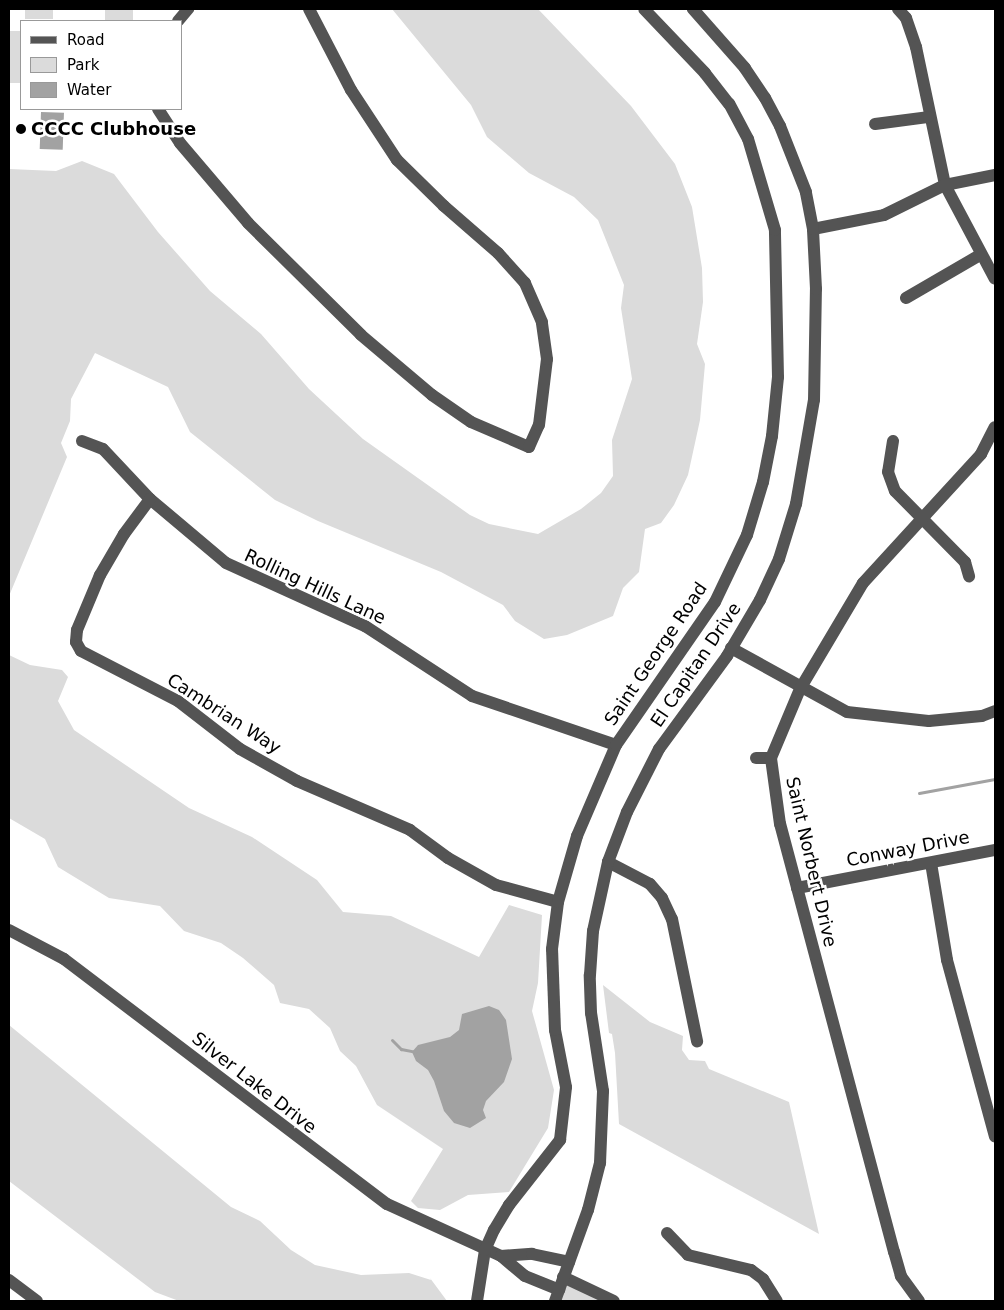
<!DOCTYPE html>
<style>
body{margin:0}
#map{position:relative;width:1004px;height:1310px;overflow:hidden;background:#fff;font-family:"DejaVu Sans",sans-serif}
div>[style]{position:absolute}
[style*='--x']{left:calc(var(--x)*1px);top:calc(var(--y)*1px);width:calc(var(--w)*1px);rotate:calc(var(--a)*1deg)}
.green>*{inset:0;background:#dbdbdb;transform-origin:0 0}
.water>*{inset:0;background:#a2a2a2;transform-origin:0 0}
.stream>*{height:3px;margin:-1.5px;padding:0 1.5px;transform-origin:1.5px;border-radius:1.5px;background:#a2a2a2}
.minor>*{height:12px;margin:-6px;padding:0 6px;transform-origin:6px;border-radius:6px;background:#545454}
.dots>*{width:14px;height:14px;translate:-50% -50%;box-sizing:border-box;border:2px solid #fff;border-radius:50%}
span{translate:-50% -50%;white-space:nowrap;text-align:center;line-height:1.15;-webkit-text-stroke:5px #fff;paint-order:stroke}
.poi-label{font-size:18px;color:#000;font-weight:700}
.left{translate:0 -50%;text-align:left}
.street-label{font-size:18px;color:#000}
.frame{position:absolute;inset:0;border:10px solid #000;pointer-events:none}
.legend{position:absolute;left:20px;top:20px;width:162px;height:90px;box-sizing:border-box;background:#fff;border:1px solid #999;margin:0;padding:6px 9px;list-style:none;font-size:15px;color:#000}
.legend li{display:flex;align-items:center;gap:10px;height:25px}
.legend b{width:25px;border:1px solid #999}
</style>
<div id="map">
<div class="green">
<i style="left:25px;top:9px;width:28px;height:10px"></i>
<i style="left:105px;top:9px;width:28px;height:12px"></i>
<i style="clip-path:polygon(392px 9px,538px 9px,631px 106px,675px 164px,692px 207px,702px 268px,703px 302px,697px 344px,705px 364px,700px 420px,688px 475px,674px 505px,661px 523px,645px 529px,639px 572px,623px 588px,613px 616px,567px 635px,544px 639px,515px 621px,503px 605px,441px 572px,318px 521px,275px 500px,190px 432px,168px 387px,95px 353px,71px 399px,70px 421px,61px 443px,67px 457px,9px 596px,9px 169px,56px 171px,82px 161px,114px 174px,158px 232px,210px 291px,261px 334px,309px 389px,363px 439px,470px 515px,489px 524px,538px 534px,581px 509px,601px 493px,613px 476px,612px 440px,632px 379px,621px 308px,624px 285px,598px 220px,574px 197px,529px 173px,487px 137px,471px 105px)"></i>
<i style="left:9px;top:31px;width:12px;height:52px"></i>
<i style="clip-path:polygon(9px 655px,30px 665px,62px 670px,68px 677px,58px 701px,74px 730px,189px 808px,252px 837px,317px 880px,343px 912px,391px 916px,479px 957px,509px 905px,542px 915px,538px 983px,532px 1011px,554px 1090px,548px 1128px,509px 1192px,468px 1195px,440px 1210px,418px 1208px,411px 1201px,443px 1149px,377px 1105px,356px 1066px,340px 1051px,330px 1028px,309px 1009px,280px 1003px,274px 985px,243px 958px,221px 943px,184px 931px,160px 906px,109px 898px,58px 867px,45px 839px,9px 818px)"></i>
<i style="clip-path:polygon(603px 985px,650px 1022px,683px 1036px,682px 1050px,689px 1060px,705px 1061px,709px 1069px,789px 1102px,819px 1234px,619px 1124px,615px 1053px,612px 1034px,609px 1033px)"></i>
<i style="clip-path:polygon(9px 1025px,231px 1207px,260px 1221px,291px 1250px,315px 1265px,361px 1275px,409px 1273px,431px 1280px,430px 1278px,447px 1301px,179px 1301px,155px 1292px,9px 1181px)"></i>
<i style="clip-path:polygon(563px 1277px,614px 1301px,555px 1301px)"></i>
</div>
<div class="water">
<i style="left:41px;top:112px;width:23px;height:37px;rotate:2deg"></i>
<i style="clip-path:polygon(489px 1006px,499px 1010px,506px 1020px,512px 1059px,504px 1082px,486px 1101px,483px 1110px,486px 1118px,470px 1128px,454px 1123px,444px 1111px,434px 1081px,428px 1070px,416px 1061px,412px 1052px,418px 1045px,450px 1037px,459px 1030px,462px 1014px)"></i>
</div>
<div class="stream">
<i style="--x:919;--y:793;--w:77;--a:-10.4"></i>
<i style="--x:392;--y:1040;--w:13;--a:45"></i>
<i style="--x:401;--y:1049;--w:15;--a:11"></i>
</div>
<div class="minor">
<i style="--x:898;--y:9;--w:12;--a:48"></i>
<i style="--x:906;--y:18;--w:31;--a:71"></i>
<i style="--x:916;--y:47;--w:141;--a:78.1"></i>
<i style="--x:945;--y:185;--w:106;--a:62"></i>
<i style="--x:178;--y:21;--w:16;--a:-50"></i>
<i style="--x:158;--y:109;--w:40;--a:57.1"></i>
<i style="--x:180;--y:143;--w:105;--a:49.6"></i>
<i style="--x:248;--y:223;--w:159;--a:44.7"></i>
<i style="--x:361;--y:335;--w:93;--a:40.2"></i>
<i style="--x:432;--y:395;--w:47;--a:34.7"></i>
<i style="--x:471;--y:422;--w:63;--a:23.3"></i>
<i style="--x:529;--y:447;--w:24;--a:-66"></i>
<i style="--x:539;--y:425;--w:66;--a:-83.1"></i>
<i style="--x:547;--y:359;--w:37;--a:-98"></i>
<i style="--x:542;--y:322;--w:43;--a:-113.6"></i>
<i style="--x:525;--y:283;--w:40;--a:-132"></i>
<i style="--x:498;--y:253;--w:72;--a:-139"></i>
<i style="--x:444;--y:206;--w:66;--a:-135.6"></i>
<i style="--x:397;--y:160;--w:84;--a:-123.3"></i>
<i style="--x:351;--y:90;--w:91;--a:-117.4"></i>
<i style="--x:875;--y:124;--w:53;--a:-7.5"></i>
<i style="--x:813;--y:229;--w:72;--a:-11.2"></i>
<i style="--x:884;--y:215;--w:68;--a:-26.2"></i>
<i style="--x:945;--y:185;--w:51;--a:-11.3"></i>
<i style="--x:906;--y:298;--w:86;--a:-30.2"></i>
<i style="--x:82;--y:441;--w:22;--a:21"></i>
<i style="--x:103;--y:449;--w:69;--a:46.8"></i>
<i style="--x:150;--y:499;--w:99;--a:40.1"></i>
<i style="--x:226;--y:563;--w:153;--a:24.4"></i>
<i style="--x:365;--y:626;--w:128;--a:33.2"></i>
<i style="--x:472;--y:696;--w:152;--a:18.8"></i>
<i style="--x:893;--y:441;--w:31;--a:99"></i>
<i style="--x:888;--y:472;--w:20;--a:70"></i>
<i style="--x:895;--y:491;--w:100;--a:45.4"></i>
<i style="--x:965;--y:562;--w:15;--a:74"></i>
<i style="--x:150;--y:499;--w:44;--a:126.6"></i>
<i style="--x:124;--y:534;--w:48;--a:120.3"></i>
<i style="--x:100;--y:575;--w:60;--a:112.7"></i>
<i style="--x:77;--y:630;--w:12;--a:95"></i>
<i style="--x:76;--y:642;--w:10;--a:61"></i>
<i style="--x:81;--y:651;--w:109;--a:27.3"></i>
<i style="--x:178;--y:701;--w:78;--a:37.7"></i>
<i style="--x:240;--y:749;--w:65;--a:29.3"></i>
<i style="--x:297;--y:781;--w:123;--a:23.4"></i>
<i style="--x:410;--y:830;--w:47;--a:36.4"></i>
<i style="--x:448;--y:858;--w:55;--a:29.4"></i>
<i style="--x:496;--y:885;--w:64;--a:15.3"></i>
<i style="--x:731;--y:648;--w:132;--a:28.9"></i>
<i style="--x:847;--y:712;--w:82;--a:6.3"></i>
<i style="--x:929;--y:721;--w:53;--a:-5.4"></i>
<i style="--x:982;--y:716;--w:14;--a:-21"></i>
<i style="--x:756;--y:758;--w:15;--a:0"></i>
<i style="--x:608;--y:862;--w:47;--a:27.6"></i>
<i style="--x:650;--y:884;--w:18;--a:49"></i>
<i style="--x:662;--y:898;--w:23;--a:65"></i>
<i style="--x:672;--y:919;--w:125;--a:78.4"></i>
<i style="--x:931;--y:863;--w:98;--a:80.6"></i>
<i style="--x:947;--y:960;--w:183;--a:74.8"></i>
<i style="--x:797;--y:888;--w:202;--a:-10.9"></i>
<i style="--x:9;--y:930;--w:62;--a:27.8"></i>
<i style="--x:64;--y:959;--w:405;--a:37.2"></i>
<i style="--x:387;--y:1204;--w:125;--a:24.5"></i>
<i style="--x:501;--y:1256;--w:31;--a:40"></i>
<i style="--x:525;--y:1276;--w:37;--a:22"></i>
<i style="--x:667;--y:1233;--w:30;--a:46"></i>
<i style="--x:688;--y:1255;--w:65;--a:13.4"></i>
<i style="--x:751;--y:1270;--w:15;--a:37"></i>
<i style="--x:763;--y:1279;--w:26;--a:58"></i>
<i style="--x:501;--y:1256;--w:31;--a:-4"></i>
<i style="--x:532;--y:1254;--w:38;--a:12"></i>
<i style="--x:563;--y:1277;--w:56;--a:25.2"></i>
<i style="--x:9;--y:1280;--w:35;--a:37"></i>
<i style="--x:477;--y:1301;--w:52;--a:-81.1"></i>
<i style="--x:485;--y:1250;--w:22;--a:-66"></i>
<i style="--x:494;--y:1230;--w:29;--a:-59"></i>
<i style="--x:509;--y:1205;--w:83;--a:-51.9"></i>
<i style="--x:560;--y:1140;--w:53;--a:-83.5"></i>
<i style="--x:566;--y:1087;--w:58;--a:-100.9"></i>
<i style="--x:555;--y:1030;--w:81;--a:-92.1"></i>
<i style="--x:552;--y:949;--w:47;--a:-82.7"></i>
<i style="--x:558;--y:902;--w:69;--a:-73.9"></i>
<i style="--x:577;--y:836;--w:99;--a:-66.8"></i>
<i style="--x:616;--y:745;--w:174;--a:-55.3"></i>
<i style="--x:715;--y:602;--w:74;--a:-64.5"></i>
<i style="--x:747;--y:535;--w:55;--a:-73.2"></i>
<i style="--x:763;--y:482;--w:47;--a:-78.9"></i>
<i style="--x:772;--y:436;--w:59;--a:-84.2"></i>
<i style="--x:778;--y:377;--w:147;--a:-91.2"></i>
<i style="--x:775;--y:230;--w:95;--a:-106.5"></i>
<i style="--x:748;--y:139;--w:40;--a:-118"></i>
<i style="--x:729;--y:104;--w:39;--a:-128"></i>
<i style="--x:705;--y:73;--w:88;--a:-133.6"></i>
<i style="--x:555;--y:1301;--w:97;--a:-70.1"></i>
<i style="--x:588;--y:1210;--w:49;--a:-75.7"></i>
<i style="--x:600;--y:1163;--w:72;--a:-87.6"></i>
<i style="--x:603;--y:1091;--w:79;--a:-98.7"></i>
<i style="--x:591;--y:1013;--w:38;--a:-92"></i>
<i style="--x:590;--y:975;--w:44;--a:-86.1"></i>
<i style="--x:593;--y:931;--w:71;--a:-77.7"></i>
<i style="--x:608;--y:862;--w:53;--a:-69.2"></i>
<i style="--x:627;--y:812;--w:71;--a:-63.1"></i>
<i style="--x:659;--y:749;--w:115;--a:-53.8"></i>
<i style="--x:727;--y:656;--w:65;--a:-59.5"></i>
<i style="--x:760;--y:600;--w:45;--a:-65.1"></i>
<i style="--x:779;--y:559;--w:58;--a:-72.8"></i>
<i style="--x:796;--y:504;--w:106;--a:-80.2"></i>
<i style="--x:814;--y:400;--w:111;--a:-89"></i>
<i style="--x:816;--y:289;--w:60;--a:-92.9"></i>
<i style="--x:813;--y:229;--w:38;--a:-101"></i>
<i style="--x:806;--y:192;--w:71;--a:-111.5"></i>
<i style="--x:780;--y:126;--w:32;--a:-118"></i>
<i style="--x:765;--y:98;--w:36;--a:-124"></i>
<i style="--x:745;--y:68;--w:79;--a:-131.4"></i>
<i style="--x:919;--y:1301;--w:31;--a:-126"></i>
<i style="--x:901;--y:1276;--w:25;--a:-106"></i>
<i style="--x:894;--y:1252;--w:443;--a:-104.9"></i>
<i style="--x:780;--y:824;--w:67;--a:-97.8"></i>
<i style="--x:771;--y:758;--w:75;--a:-67.2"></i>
<i style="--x:800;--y:689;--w:123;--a:-59.3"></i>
<i style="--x:863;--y:583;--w:175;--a:-47.5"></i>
<i style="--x:981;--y:454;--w:30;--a:-63"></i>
</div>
<div class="dots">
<i style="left:21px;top:129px;background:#000"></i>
</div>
<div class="poi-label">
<span class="left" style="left:31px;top:129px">CCCC Clubhouse</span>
</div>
<div class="street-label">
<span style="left:315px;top:587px;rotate:25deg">Rolling Hills Lane</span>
<span style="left:656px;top:654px;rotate:-56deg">Saint George Road</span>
<span style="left:696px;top:665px;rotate:-56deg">El Capitan Drive</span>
<span style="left:224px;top:714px;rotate:33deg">Cambrian Way</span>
<span style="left:908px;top:849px;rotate:-11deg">Conway Drive</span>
<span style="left:811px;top:862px;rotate:77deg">Saint Norbert Drive</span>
<span style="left:254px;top:1083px;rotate:38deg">Silver Lake Drive</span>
</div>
<div class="frame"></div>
<ul class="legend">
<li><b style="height:6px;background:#545454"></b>Road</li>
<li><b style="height:14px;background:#dbdbdb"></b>Park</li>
<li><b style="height:14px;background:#a2a2a2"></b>Water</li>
</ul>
</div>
